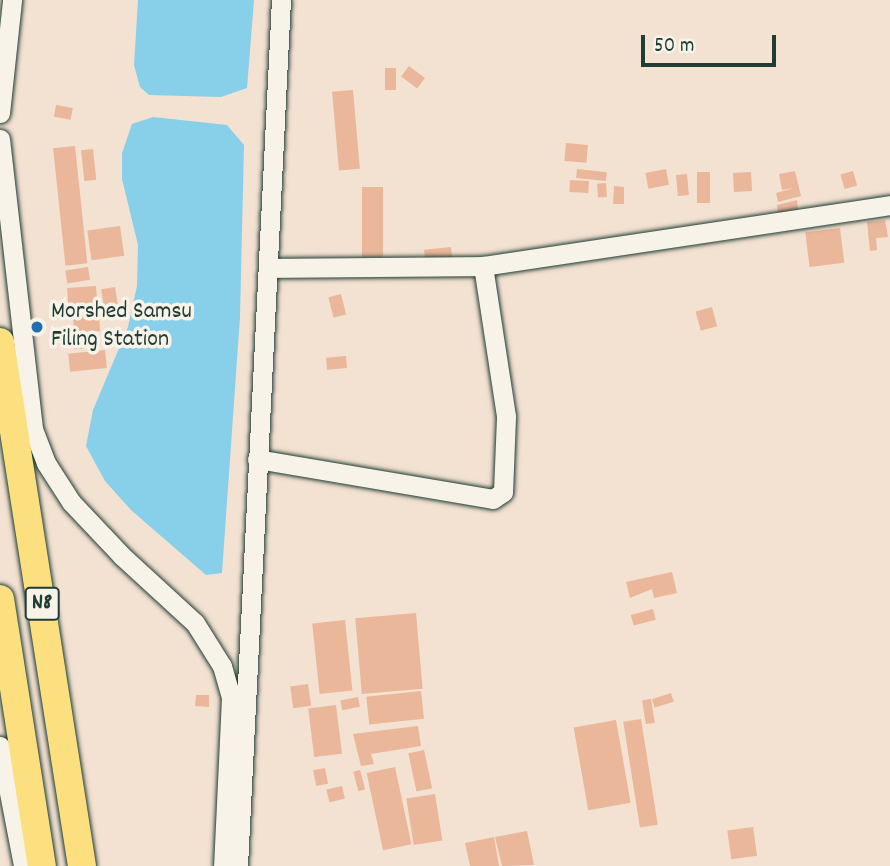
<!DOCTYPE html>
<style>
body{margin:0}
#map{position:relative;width:890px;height:866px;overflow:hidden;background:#f3e1d1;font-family:Dekko,sans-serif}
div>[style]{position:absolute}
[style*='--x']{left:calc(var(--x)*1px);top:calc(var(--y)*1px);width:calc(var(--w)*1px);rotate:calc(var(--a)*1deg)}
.water>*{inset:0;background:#88cfe9}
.building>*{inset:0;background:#eab79b;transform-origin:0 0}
.roads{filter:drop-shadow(0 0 2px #1f3d34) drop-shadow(0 0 2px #1f3d34)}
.minor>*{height:19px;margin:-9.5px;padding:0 9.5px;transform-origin:9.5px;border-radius:9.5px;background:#f7f3e8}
.highway>*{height:28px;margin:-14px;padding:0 14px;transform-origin:14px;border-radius:14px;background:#fce080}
.dots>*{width:19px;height:19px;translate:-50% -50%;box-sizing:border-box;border:4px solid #f7f3e8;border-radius:50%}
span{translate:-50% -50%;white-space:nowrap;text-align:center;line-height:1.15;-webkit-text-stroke:7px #f7f3e8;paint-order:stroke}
.shield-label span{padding:2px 5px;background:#f7f3e8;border:2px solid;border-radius:5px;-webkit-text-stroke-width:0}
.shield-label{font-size:23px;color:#1f3d34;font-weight:700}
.poi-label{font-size:24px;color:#1f3d34}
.left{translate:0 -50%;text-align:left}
.scale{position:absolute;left:641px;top:35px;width:135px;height:32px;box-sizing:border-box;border:4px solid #1f3d34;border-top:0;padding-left:9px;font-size:21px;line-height:24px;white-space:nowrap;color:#1f3d34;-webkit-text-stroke:5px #f7f3e8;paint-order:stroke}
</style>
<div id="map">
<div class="water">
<i style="clip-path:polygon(138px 0,254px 0,247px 88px,221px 97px,149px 95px,140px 87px,134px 65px)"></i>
<i style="clip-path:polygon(153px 117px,227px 125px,244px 145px,240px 317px,222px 573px,206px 575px,131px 510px,105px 481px,86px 446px,93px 410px,128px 327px,137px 286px,138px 245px,122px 179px,122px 153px,132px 124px)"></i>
</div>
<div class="building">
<i style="left:409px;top:66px;width:20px;height:13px;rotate:37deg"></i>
<i style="left:385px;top:68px;width:11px;height:22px"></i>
<i style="left:353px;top:90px;width:79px;height:21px;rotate:85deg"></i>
<i style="left:56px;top:105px;width:17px;height:12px;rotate:10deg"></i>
<i style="left:566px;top:143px;width:22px;height:18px;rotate:5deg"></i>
<i style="left:75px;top:146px;width:118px;height:22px;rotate:84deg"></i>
<i style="left:93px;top:149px;width:31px;height:12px;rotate:84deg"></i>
<i style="left:577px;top:169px;width:30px;height:9px;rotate:6deg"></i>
<i style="left:666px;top:169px;width:16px;height:21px;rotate:79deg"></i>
<i style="clip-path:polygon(795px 171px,801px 196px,778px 202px,776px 193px,794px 188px,782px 190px,779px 174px)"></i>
<i style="left:853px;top:171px;width:15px;height:13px;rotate:74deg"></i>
<i style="left:697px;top:172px;width:13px;height:31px"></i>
<i style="left:751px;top:172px;width:19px;height:18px;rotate:87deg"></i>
<i style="left:687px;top:174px;width:21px;height:11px;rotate:85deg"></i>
<i style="left:570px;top:180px;width:19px;height:12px;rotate:3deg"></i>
<i style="left:606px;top:183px;width:14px;height:9px;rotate:86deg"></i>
<i style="clip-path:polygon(614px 186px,624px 187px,624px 204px,613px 204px)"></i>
<i style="left:383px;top:187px;width:70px;height:21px;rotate:90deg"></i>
<i style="clip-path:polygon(797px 200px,798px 210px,778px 214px,777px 205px)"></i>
<i style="clip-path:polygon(885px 220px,888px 237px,876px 238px,877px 250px,870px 251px,867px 222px)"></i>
<i style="left:120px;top:226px;width:30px;height:33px;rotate:82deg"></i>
<i style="left:840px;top:228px;width:35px;height:35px;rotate:83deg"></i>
<i style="left:451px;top:247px;width:10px;height:27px;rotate:84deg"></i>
<i style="left:88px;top:267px;width:13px;height:23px;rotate:81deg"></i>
<i style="left:96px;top:286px;width:26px;height:29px;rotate:86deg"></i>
<i style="left:115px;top:287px;width:25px;height:14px;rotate:81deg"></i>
<i style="left:341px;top:294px;width:21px;height:13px;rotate:76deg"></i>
<i style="left:712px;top:307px;width:20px;height:17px;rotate:75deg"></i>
<i style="left:99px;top:315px;width:16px;height:26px;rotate:86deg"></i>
<i style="left:99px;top:335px;width:12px;height:26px;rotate:85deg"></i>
<i style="left:105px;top:350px;width:18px;height:37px;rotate:84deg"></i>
<i style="left:346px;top:356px;width:12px;height:20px;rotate:85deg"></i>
<i style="clip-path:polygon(672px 572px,677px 593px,654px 598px,652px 589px,630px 598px,626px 582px)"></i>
<i style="left:653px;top:609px;width:11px;height:23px;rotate:75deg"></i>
<i style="left:416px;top:613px;width:76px;height:61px;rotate:85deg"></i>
<i style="left:345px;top:620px;width:71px;height:33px;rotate:84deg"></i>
<i style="left:308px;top:684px;width:22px;height:18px;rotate:82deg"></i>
<i style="left:421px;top:691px;width:28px;height:55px;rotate:84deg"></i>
<i style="left:671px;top:693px;width:9px;height:20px;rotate:72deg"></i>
<i style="clip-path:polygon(196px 695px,209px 695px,209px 707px,195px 706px)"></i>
<i style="left:358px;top:697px;width:10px;height:18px;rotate:79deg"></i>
<i style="left:651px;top:699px;width:24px;height:9px;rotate:81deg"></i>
<i style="left:336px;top:705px;width:49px;height:28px;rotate:83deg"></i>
<i style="left:641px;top:719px;width:107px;height:18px;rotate:81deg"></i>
<i style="left:616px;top:720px;width:84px;height:43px;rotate:80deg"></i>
<i style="clip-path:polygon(418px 726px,421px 746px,371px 754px,374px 764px,361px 766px,353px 734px)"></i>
<i style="left:424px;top:750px;width:39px;height:16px;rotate:78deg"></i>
<i style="left:395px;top:767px;width:79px;height:29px;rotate:78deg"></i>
<i style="left:325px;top:768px;width:16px;height:12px;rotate:79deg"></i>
<i style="left:360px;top:770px;width:20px;height:7px;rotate:75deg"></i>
<i style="left:342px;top:786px;width:13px;height:16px;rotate:77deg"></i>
<i style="left:435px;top:794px;width:47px;height:29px;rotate:81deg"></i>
<i style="left:753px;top:827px;width:29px;height:26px;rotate:82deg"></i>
<i style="clip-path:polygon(527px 831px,534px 865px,502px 866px,495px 837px)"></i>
<i style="clip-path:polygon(494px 837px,499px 866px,470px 866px,465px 843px)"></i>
</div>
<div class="roads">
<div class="minor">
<i style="--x:0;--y:113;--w:114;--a:-83.9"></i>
<i style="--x:0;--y:139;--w:292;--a:83.5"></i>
<i style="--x:33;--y:429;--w:36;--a:69"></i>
<i style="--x:46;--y:463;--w:46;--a:57.3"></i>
<i style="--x:71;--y:502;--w:74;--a:46.6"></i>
<i style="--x:122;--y:556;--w:99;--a:42.5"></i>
<i style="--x:195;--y:623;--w:51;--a:57.9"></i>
<i style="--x:222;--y:666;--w:33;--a:74"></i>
<i style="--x:231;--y:698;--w:168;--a:92.7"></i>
<i style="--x:483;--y:266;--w:412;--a:-8.5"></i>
<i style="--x:257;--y:459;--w:239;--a:9.6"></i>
<i style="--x:493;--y:499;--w:12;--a:-35"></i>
<i style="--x:503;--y:492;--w:76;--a:-87.7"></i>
<i style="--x:506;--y:416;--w:152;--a:-98.7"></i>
<i style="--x:483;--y:266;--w:212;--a:179.5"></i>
<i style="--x:0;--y:746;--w:122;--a:79.1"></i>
<i style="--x:238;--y:866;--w:867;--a:-87.16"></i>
</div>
<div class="highway">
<i style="--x:0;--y:342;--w:530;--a:81.11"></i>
<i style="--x:0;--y:599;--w:270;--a:81.1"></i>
</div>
</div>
<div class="dots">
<i style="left:37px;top:327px;background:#1f6fb2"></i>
</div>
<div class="shield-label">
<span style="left:42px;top:604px">N8</span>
</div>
<div class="poi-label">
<span class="left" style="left:51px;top:327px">Morshed Samsu<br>Filing Station</span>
</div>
<div class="scale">50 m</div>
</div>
